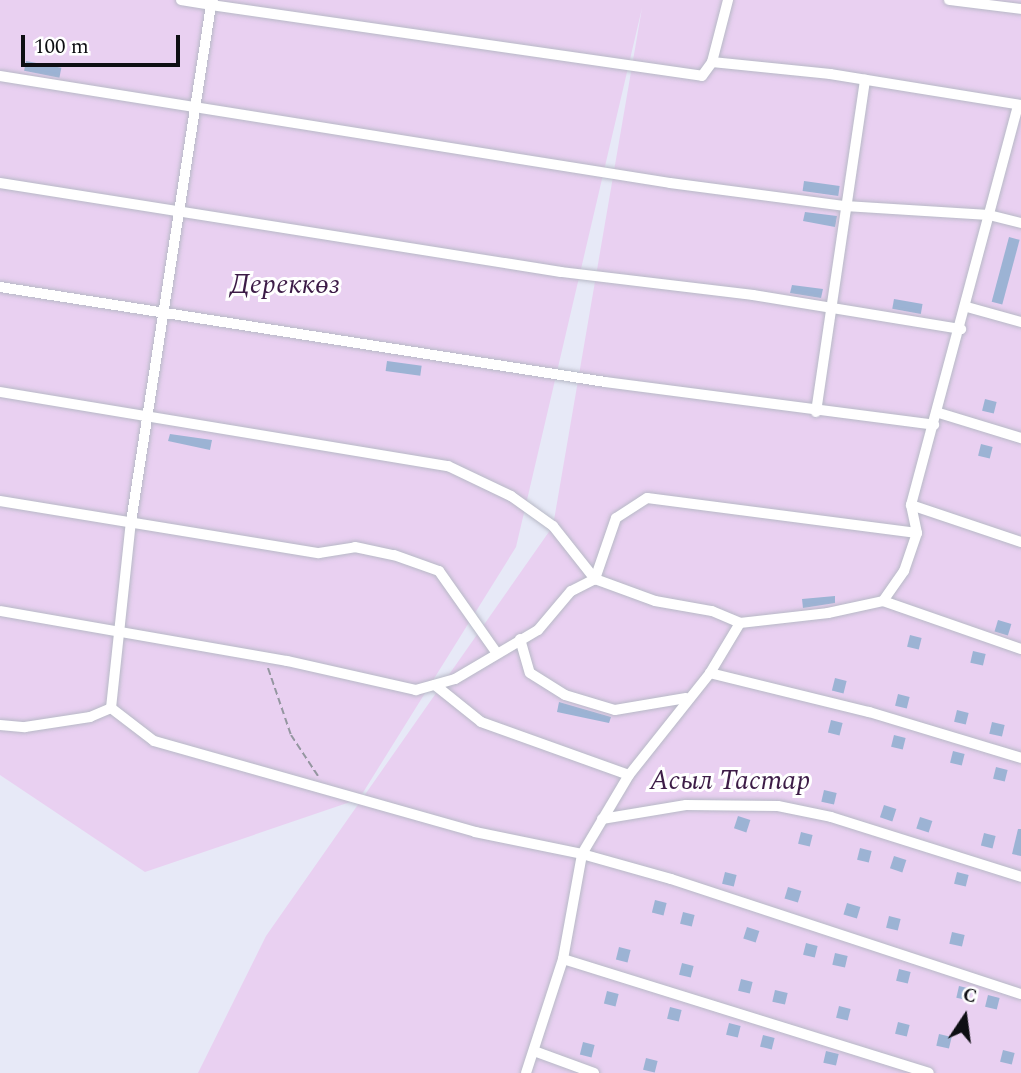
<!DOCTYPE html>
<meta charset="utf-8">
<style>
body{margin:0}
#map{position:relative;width:1021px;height:1073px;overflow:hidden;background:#e7e9f7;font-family:Spectral,serif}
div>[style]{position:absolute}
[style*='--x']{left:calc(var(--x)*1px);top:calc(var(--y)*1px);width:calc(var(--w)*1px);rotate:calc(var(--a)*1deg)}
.green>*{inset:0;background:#e9d0f1}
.building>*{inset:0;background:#9cb3d4;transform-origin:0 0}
.path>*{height:2px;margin-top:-1px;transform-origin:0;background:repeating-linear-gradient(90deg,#9496a0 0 7px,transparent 0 10.5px)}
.roads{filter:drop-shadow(0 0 2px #b7b9c6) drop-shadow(0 0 2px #b7b9c6)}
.minor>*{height:10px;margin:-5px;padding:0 5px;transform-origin:5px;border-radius:5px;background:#fff}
span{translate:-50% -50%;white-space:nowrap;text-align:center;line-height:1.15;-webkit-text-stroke:6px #fff;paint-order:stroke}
.park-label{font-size:28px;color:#3d1c47;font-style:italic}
.north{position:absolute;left:930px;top:982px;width:70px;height:70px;-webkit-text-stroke:5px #fff;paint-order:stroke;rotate:13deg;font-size:19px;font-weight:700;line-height:28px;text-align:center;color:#0e0f13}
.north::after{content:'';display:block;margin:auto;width:24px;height:32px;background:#0e0f13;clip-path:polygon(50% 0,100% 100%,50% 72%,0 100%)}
.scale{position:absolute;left:21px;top:35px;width:159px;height:32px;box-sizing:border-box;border:4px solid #0e0f13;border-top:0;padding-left:9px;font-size:21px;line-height:24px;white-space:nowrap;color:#0e0f13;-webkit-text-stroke:5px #fff;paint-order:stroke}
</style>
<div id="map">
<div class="green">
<i style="clip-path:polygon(0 0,1021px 0,1021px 1073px,198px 1073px,266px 936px,553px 526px,642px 8px,516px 547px,359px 799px,145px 872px,0 775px)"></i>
</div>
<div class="building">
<i style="left:26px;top:61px;width:36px;height:10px;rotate:11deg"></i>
<i style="left:804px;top:181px;width:36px;height:10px;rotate:8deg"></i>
<i style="clip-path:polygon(805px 212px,837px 216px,835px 227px,803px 221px)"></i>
<i style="left:1009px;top:237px;width:11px;height:67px;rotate:15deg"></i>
<i style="clip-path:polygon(792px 285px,823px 289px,821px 298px,790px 293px)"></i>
<i style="left:894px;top:299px;width:29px;height:10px;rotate:10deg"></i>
<i style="left:387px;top:361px;width:35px;height:10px;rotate:8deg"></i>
<i style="left:985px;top:399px;width:12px;height:12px;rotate:14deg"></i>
<i style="clip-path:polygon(170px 434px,212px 440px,210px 450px,168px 441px)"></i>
<i style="left:981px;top:444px;width:12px;height:12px;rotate:14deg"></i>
<i style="clip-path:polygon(835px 596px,835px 603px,803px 608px,802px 599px)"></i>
<i style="left:998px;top:620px;width:14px;height:12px;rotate:17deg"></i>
<i style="left:910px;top:635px;width:12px;height:12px;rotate:14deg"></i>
<i style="left:973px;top:651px;width:13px;height:12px;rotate:13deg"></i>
<i style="left:835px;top:678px;width:12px;height:13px;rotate:14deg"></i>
<i style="left:898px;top:694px;width:12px;height:12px;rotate:14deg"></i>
<i style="clip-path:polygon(559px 702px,611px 717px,609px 723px,557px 712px)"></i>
<i style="left:957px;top:710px;width:12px;height:12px;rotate:14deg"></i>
<i style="left:831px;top:720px;width:12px;height:13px;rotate:14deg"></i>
<i style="left:992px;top:722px;width:13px;height:12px;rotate:13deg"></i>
<i style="left:894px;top:735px;width:12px;height:12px;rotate:14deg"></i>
<i style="left:953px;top:751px;width:12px;height:12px;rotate:14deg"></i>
<i style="left:996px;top:767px;width:12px;height:12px;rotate:14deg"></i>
<i style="left:761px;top:774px;width:12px;height:12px;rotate:14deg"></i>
<i style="left:824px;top:790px;width:13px;height:12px;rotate:13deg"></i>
<i style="left:884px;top:805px;width:13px;height:13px;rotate:18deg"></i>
<i style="left:738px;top:816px;width:13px;height:13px;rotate:18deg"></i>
<i style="left:920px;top:817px;width:13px;height:12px;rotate:18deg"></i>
<i style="clip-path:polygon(1018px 829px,1021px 829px,1021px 856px,1012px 854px)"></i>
<i style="left:801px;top:832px;width:12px;height:12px;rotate:14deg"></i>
<i style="left:984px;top:833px;width:12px;height:13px;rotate:14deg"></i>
<i style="left:860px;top:848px;width:12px;height:12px;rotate:14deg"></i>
<i style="left:894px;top:856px;width:13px;height:13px;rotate:18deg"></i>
<i style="left:725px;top:872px;width:12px;height:12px;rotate:14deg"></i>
<i style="left:957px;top:872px;width:12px;height:12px;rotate:14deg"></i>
<i style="left:788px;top:887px;width:14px;height:12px;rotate:17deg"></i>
<i style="left:655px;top:900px;width:12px;height:13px;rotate:14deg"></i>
<i style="left:847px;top:903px;width:14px;height:12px;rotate:17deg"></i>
<i style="left:683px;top:912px;width:12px;height:12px;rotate:14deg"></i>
<i style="left:889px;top:916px;width:12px;height:12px;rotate:14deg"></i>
<i style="left:747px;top:927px;width:13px;height:12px;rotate:18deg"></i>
<i style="left:952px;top:932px;width:13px;height:12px;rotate:13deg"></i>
<i style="left:806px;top:943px;width:12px;height:12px;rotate:14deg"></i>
<i style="left:619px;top:947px;width:12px;height:13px;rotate:14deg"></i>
<i style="left:835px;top:953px;width:13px;height:12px;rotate:13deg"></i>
<i style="left:682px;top:963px;width:12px;height:12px;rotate:14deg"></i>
<i style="left:899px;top:969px;width:12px;height:12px;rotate:14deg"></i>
<i style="left:741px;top:979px;width:12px;height:12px;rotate:14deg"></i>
<i style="left:959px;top:986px;width:13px;height:12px;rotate:13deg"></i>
<i style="left:775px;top:990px;width:13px;height:12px;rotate:13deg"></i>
<i style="left:607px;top:991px;width:12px;height:13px;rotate:14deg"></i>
<i style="left:988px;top:995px;width:12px;height:12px;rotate:14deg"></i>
<i style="left:839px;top:1006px;width:12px;height:12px;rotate:14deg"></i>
<i style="left:670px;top:1007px;width:12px;height:12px;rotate:14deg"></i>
<i style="left:898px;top:1022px;width:12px;height:12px;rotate:14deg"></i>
<i style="left:729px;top:1023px;width:12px;height:12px;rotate:14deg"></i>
<i style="left:939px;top:1034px;width:13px;height:12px;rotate:13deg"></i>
<i style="left:763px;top:1035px;width:12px;height:12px;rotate:14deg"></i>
<i style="left:583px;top:1042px;width:12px;height:13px;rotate:14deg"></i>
<i style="left:1003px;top:1050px;width:12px;height:12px;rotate:14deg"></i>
<i style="left:826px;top:1051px;width:13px;height:12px;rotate:13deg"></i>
<i style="left:646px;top:1058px;width:12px;height:12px;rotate:14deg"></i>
</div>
<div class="path">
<i style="--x:268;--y:668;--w:71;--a:71.1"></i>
<i style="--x:291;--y:735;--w:49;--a:56.6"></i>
</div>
<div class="roads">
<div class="minor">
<i style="--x:181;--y:0;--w:30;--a:9"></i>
<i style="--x:211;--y:5;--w:5;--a:-68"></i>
<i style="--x:949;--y:0;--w:73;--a:7.1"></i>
<i style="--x:712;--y:62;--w:119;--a:5.8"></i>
<i style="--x:830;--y:74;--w:193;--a:9.2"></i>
<i style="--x:0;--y:76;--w:678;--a:9.07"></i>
<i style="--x:670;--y:183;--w:177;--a:7.5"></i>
<i style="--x:845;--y:206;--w:144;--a:3.6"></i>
<i style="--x:989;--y:215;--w:33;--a:14"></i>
<i style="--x:0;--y:183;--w:568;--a:9.01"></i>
<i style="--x:561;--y:272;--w:193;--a:6.8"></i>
<i style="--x:753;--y:295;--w:211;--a:9.3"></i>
<i style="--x:0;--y:287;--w:612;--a:8.92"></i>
<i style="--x:605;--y:382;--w:332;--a:7.4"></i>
<i style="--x:967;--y:307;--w:56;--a:15.5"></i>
<i style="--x:0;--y:392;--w:454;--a:9.4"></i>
<i style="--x:448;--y:466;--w:70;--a:25.5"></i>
<i style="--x:511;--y:496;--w:52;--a:35.5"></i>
<i style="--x:553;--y:526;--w:68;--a:51.6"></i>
<i style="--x:595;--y:579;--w:27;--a:153"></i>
<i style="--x:571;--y:591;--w:51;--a:130.2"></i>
<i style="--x:538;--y:630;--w:96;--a:149.4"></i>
<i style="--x:455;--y:679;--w:41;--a:164.2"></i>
<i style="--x:416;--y:690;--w:132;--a:-167.3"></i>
<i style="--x:287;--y:661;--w:291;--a:-170.1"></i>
<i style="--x:816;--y:412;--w:336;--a:-81.6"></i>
<i style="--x:939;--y:413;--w:86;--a:17"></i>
<i style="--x:0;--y:501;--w:323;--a:9.3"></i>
<i style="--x:319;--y:553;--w:36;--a:-9"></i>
<i style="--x:355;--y:547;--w:40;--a:12"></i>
<i style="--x:394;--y:555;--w:48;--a:19.6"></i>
<i style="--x:439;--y:571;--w:99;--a:54.9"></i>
<i style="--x:911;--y:505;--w:414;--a:-75"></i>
<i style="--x:917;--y:533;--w:272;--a:-172.6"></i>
<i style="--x:647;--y:498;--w:37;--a:147"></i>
<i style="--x:616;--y:518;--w:65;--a:109"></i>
<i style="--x:595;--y:579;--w:64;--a:20.1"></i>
<i style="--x:655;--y:601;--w:58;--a:10"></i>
<i style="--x:712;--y:611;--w:30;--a:23"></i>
<i style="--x:740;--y:623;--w:89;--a:-6.5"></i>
<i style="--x:828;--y:613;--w:56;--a:-12.3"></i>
<i style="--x:883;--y:601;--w:37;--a:-55"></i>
<i style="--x:904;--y:571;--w:40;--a:-71.1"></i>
<i style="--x:917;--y:533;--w:29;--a:-102"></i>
<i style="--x:911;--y:505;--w:116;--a:18.6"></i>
<i style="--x:883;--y:601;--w:146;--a:19.2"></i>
<i style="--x:520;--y:639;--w:35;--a:74"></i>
<i style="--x:530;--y:673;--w:41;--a:32.2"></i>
<i style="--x:565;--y:695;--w:52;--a:16.7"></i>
<i style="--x:615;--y:710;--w:72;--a:-9.6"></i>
<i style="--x:710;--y:673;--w:164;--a:13.8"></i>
<i style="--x:869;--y:712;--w:159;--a:16.8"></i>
<i style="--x:435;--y:685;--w:59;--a:38.8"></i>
<i style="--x:481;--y:722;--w:157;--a:19.7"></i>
<i style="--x:111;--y:708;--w:187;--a:-83.9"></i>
<i style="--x:131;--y:522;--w:523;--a:-81.2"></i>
<i style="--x:211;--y:5;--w:496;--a:8.2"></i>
<i style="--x:702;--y:76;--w:17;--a:-54"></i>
<i style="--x:712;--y:62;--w:64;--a:-75.5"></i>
<i style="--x:111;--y:708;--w:54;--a:37.5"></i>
<i style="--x:154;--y:741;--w:334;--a:15.8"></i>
<i style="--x:475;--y:832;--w:109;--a:11.6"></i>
<i style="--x:582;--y:854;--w:92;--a:15.7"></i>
<i style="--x:671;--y:879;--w:368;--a:18.2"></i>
<i style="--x:0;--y:725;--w:25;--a:5"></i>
<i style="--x:25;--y:727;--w:66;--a:-8.7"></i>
<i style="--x:90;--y:717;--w:23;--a:-23"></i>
<i style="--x:602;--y:819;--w:85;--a:-9.5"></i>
<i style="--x:686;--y:805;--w:92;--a:0.6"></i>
<i style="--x:778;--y:806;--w:54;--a:11.7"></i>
<i style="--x:831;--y:817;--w:199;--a:17.5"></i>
<i style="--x:563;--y:959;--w:383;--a:17.3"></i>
<i style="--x:534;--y:1051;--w:64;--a:20.1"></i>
<i style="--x:526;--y:1073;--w:120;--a:-72"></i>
<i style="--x:563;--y:959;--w:107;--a:-79.7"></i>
<i style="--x:582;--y:854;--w:92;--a:-59.3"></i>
<i style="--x:629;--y:775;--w:130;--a:-51.5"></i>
<i style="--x:710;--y:673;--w:58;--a:-59"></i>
</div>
</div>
<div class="park-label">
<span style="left:285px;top:285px">Дереккөз</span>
<span style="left:730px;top:781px">Асыл Тастар</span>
</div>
<div class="north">С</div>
<div class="scale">100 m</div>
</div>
